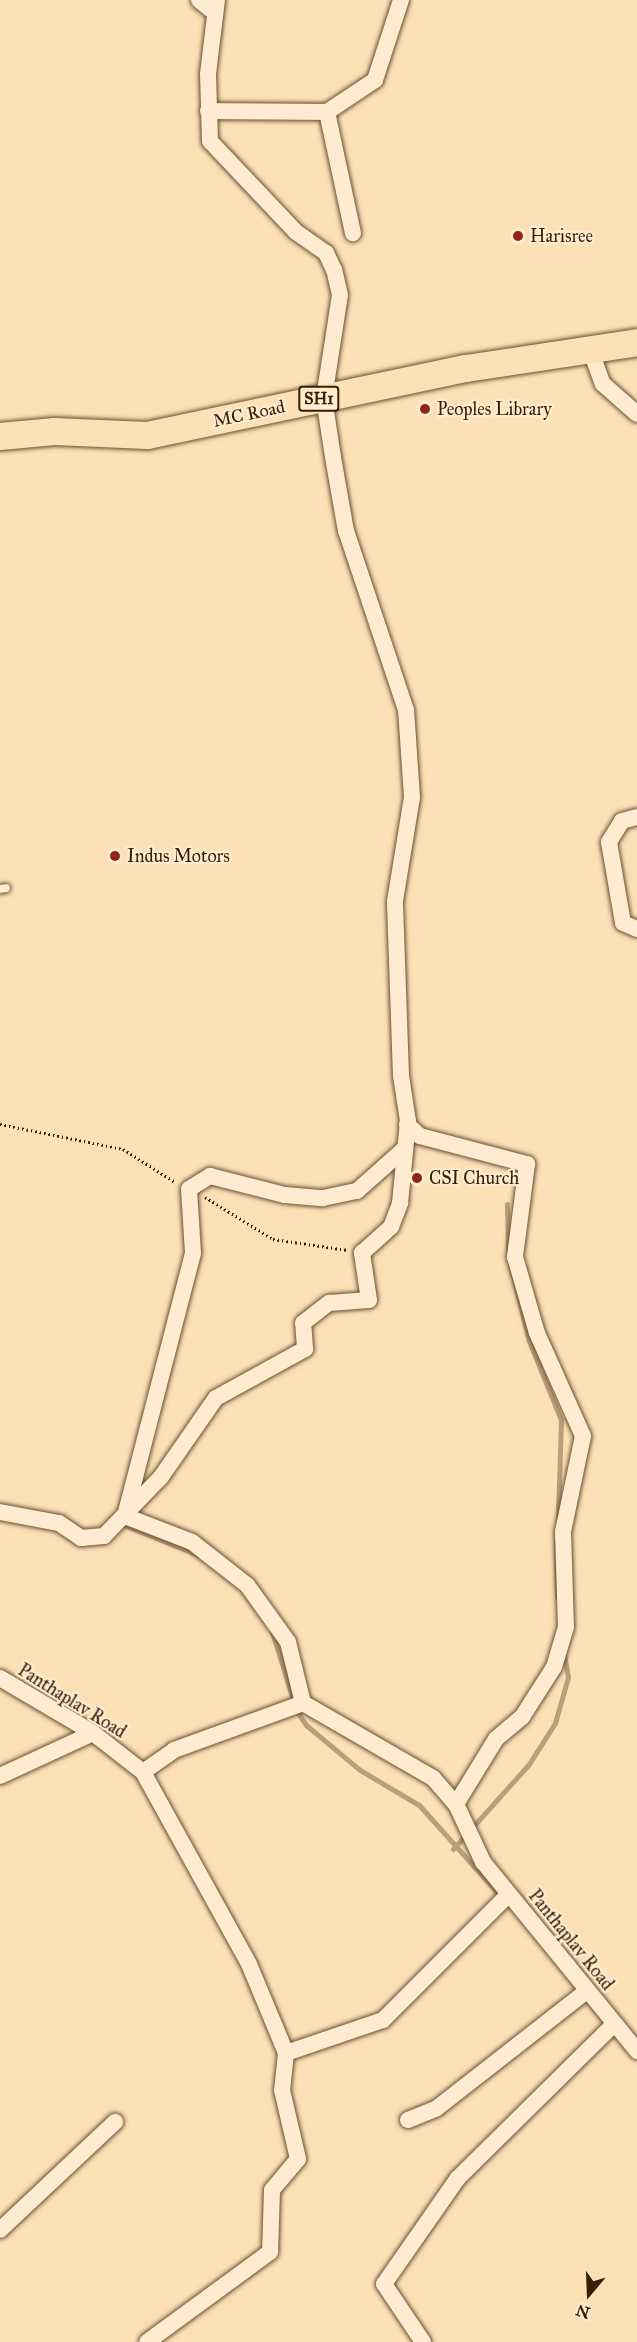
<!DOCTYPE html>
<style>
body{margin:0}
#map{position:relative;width:637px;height:2342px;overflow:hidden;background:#fde0b6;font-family:"IM FELL Great Primer",serif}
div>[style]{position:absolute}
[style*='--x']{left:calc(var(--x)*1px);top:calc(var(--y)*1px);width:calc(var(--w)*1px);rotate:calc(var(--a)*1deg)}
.stream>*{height:5px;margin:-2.5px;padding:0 2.5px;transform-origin:2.5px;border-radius:2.5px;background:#ba9f79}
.path>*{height:3px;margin-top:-1.5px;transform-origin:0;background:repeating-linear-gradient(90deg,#372002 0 1.5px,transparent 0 4.5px)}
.roads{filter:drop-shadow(0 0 2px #68502f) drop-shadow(0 0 2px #68502f)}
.service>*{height:8px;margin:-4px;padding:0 4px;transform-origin:4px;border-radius:4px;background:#feebd0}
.minor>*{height:16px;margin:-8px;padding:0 8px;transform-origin:8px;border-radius:8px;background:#feebd0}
.primary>*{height:27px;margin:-13.5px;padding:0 13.5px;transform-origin:13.5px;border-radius:13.5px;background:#fde0b6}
.dots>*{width:16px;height:16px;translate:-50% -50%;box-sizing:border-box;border:3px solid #feebd0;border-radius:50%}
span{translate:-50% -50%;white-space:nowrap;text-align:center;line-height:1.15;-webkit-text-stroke:4.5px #feebd0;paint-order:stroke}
.shield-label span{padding:2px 4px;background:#feebd0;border:2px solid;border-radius:4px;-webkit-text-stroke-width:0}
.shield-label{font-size:16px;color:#372002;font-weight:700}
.poi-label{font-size:18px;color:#372002}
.left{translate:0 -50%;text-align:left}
.street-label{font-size:18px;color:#372002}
.north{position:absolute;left:559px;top:2264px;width:60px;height:60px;-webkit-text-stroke:4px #feebd0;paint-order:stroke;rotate:199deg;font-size:16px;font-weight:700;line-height:24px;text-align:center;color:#372002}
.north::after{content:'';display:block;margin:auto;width:21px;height:27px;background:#372002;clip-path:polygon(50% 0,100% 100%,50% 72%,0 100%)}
</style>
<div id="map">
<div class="stream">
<i style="--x:507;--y:1204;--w:46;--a:88.8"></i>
<i style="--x:509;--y:1259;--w:84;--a:76.3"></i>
<i style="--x:529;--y:1341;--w:85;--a:67.9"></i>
<i style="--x:561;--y:1420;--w:97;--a:91.8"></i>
<i style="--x:124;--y:1525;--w:80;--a:22.1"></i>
<i style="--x:556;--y:1541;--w:56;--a:89"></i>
<i style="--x:272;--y:1632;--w:84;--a:72.6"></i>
<i style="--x:297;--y:1712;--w:16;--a:55"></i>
<i style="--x:306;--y:1725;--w:70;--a:39.8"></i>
<i style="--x:360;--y:1770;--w:69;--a:30.7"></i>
<i style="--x:419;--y:1805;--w:126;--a:48.2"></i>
<i style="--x:453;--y:1849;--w:114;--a:-48.2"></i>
<i style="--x:529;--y:1764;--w:49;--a:-57.6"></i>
<i style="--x:555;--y:1723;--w:48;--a:-74.2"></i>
<i style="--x:568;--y:1677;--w:23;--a:-100"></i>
</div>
<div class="path">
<i style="--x:0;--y:1124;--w:126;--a:11.5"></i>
<i style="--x:123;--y:1149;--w:62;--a:32.4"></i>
<i style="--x:205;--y:1197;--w:80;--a:31.7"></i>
<i style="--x:273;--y:1239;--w:75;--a:8.5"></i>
</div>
<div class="roads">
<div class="service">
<i style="--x:0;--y:889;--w:6;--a:-9"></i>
</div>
<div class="minor">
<i style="--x:199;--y:0;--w:19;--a:39"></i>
<i style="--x:208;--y:111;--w:119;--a:0.5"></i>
<i style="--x:327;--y:112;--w:124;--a:77.9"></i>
<i style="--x:327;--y:112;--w:58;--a:-33.7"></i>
<i style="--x:375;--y:80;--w:84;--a:-72"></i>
<i style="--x:590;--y:349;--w:37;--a:70"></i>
<i style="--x:603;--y:384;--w:45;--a:41.4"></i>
<i style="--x:637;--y:817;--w:16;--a:165"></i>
<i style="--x:622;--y:821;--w:25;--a:122"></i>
<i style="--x:609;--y:842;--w:82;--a:80.2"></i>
<i style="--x:623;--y:923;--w:15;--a:23"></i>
<i style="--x:407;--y:1124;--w:18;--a:43"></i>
<i style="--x:420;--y:1136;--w:111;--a:14.7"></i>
<i style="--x:527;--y:1164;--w:94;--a:97.4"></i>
<i style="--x:515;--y:1257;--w:79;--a:73.9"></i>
<i style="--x:537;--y:1333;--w:113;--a:65.9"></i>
<i style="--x:583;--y:1436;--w:98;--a:101.8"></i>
<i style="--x:563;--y:1532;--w:95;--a:88.2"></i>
<i style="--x:566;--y:1627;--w:42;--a:106.7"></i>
<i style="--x:554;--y:1667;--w:59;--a:122.6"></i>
<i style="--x:522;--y:1717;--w:34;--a:140"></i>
<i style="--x:496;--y:1739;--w:76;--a:121.6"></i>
<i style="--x:0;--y:1512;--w:60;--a:10.6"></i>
<i style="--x:59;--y:1523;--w:27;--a:34"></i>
<i style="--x:81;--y:1538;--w:23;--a:-5"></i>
<i style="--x:104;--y:1536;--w:82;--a:-46"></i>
<i style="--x:161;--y:1477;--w:96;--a:-55.2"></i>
<i style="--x:216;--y:1398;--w:102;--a:-28.8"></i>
<i style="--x:305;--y:1349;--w:26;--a:-94"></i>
<i style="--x:303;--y:1323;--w:33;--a:-38"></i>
<i style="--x:329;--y:1303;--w:40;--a:-4.3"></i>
<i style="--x:369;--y:1300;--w:48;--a:-98.5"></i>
<i style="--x:362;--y:1253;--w:39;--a:-42"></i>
<i style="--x:391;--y:1227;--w:26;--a:-69"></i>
<i style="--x:400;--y:1203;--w:82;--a:-84.4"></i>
<i style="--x:408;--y:1121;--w:46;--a:-98.8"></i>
<i style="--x:401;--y:1076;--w:175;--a:-92"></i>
<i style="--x:395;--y:901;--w:105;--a:-80.7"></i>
<i style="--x:412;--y:797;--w:87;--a:-93.9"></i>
<i style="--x:406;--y:710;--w:189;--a:-108.5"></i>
<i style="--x:346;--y:531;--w:75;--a:-100"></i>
<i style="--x:333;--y:457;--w:60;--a:-98.7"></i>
<i style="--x:324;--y:398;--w:104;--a:-81.2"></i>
<i style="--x:340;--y:295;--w:26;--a:-103"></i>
<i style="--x:334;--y:270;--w:19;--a:-115"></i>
<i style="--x:326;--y:253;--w:37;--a:-145"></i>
<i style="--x:296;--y:232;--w:125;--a:-133.4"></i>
<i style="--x:210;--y:141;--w:67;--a:-91.7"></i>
<i style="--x:208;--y:74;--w:75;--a:-83.1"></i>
<i style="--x:0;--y:1678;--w:108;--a:30.6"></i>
<i style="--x:93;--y:1733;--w:63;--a:38"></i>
<i style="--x:143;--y:1772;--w:219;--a:61.1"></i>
<i style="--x:249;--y:1964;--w:96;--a:67.4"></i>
<i style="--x:286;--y:2053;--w:37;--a:96"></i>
<i style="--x:282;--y:2090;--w:71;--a:76.9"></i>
<i style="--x:298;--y:2159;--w:40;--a:130"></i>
<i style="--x:272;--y:2190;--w:62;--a:91.8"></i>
<i style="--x:270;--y:2252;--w:152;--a:143.8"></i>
<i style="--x:303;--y:1703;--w:63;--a:-103.8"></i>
<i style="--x:288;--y:1642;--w:70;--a:-125.7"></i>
<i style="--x:247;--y:1585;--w:70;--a:-142"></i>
<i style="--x:192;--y:1542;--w:72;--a:-158.8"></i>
<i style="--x:125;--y:1516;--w:272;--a:-75.5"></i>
<i style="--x:193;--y:1253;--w:64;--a:-93.6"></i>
<i style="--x:189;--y:1189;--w:25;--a:-32"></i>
<i style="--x:210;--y:1176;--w:77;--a:14.2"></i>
<i style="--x:285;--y:1195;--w:38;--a:5"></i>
<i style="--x:323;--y:1198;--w:35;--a:-12"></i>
<i style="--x:357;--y:1191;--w:62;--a:-41.7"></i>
<i style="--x:303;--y:1703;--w:150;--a:30"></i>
<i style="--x:433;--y:1778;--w:35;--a:49"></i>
<i style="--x:456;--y:1804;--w:64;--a:65"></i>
<i style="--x:483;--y:1862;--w:244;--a:50.8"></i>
<i style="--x:143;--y:1772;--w:38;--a:-35"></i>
<i style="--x:174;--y:1750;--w:137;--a:-20"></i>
<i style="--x:0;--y:1776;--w:102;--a:-24.8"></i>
<i style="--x:286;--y:2053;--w:102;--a:-18.8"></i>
<i style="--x:383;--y:2020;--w:178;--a:-45"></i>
<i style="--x:408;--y:2120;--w:31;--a:-22"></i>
<i style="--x:437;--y:2108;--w:190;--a:-38"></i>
<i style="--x:0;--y:2230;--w:158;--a:-43.2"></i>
<i style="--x:423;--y:2342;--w:70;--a:-123.9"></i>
<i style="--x:384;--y:2284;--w:129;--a:-55.1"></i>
<i style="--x:458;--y:2178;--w:219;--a:-44.6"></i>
</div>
<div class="primary">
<i style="--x:0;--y:436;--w:54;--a:-5.3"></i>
<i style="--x:54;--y:431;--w:93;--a:2.5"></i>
<i style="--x:147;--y:435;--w:326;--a:-11.9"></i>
<i style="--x:466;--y:368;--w:173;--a:-8.6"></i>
</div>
</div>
<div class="dots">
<i style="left:518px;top:236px;background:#8f2418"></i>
<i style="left:425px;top:409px;background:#8f2418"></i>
<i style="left:115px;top:856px;background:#8f2418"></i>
<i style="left:417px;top:1178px;background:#8f2418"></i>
</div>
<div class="shield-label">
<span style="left:319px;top:399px">SH1</span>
</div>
<div class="poi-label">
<span class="left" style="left:530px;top:236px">Harisree</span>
<span class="left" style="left:437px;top:409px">Peoples Library</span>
<span class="left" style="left:127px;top:856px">Indus Motors</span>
<span class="left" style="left:429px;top:1178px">CSI Church</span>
</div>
<div class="street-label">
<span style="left:249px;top:414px;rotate:-12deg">MC Road</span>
<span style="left:72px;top:1701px;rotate:32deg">Panthaplav Road</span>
<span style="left:571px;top:1940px;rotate:51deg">Panthaplav Road</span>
</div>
<div class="north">N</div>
</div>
